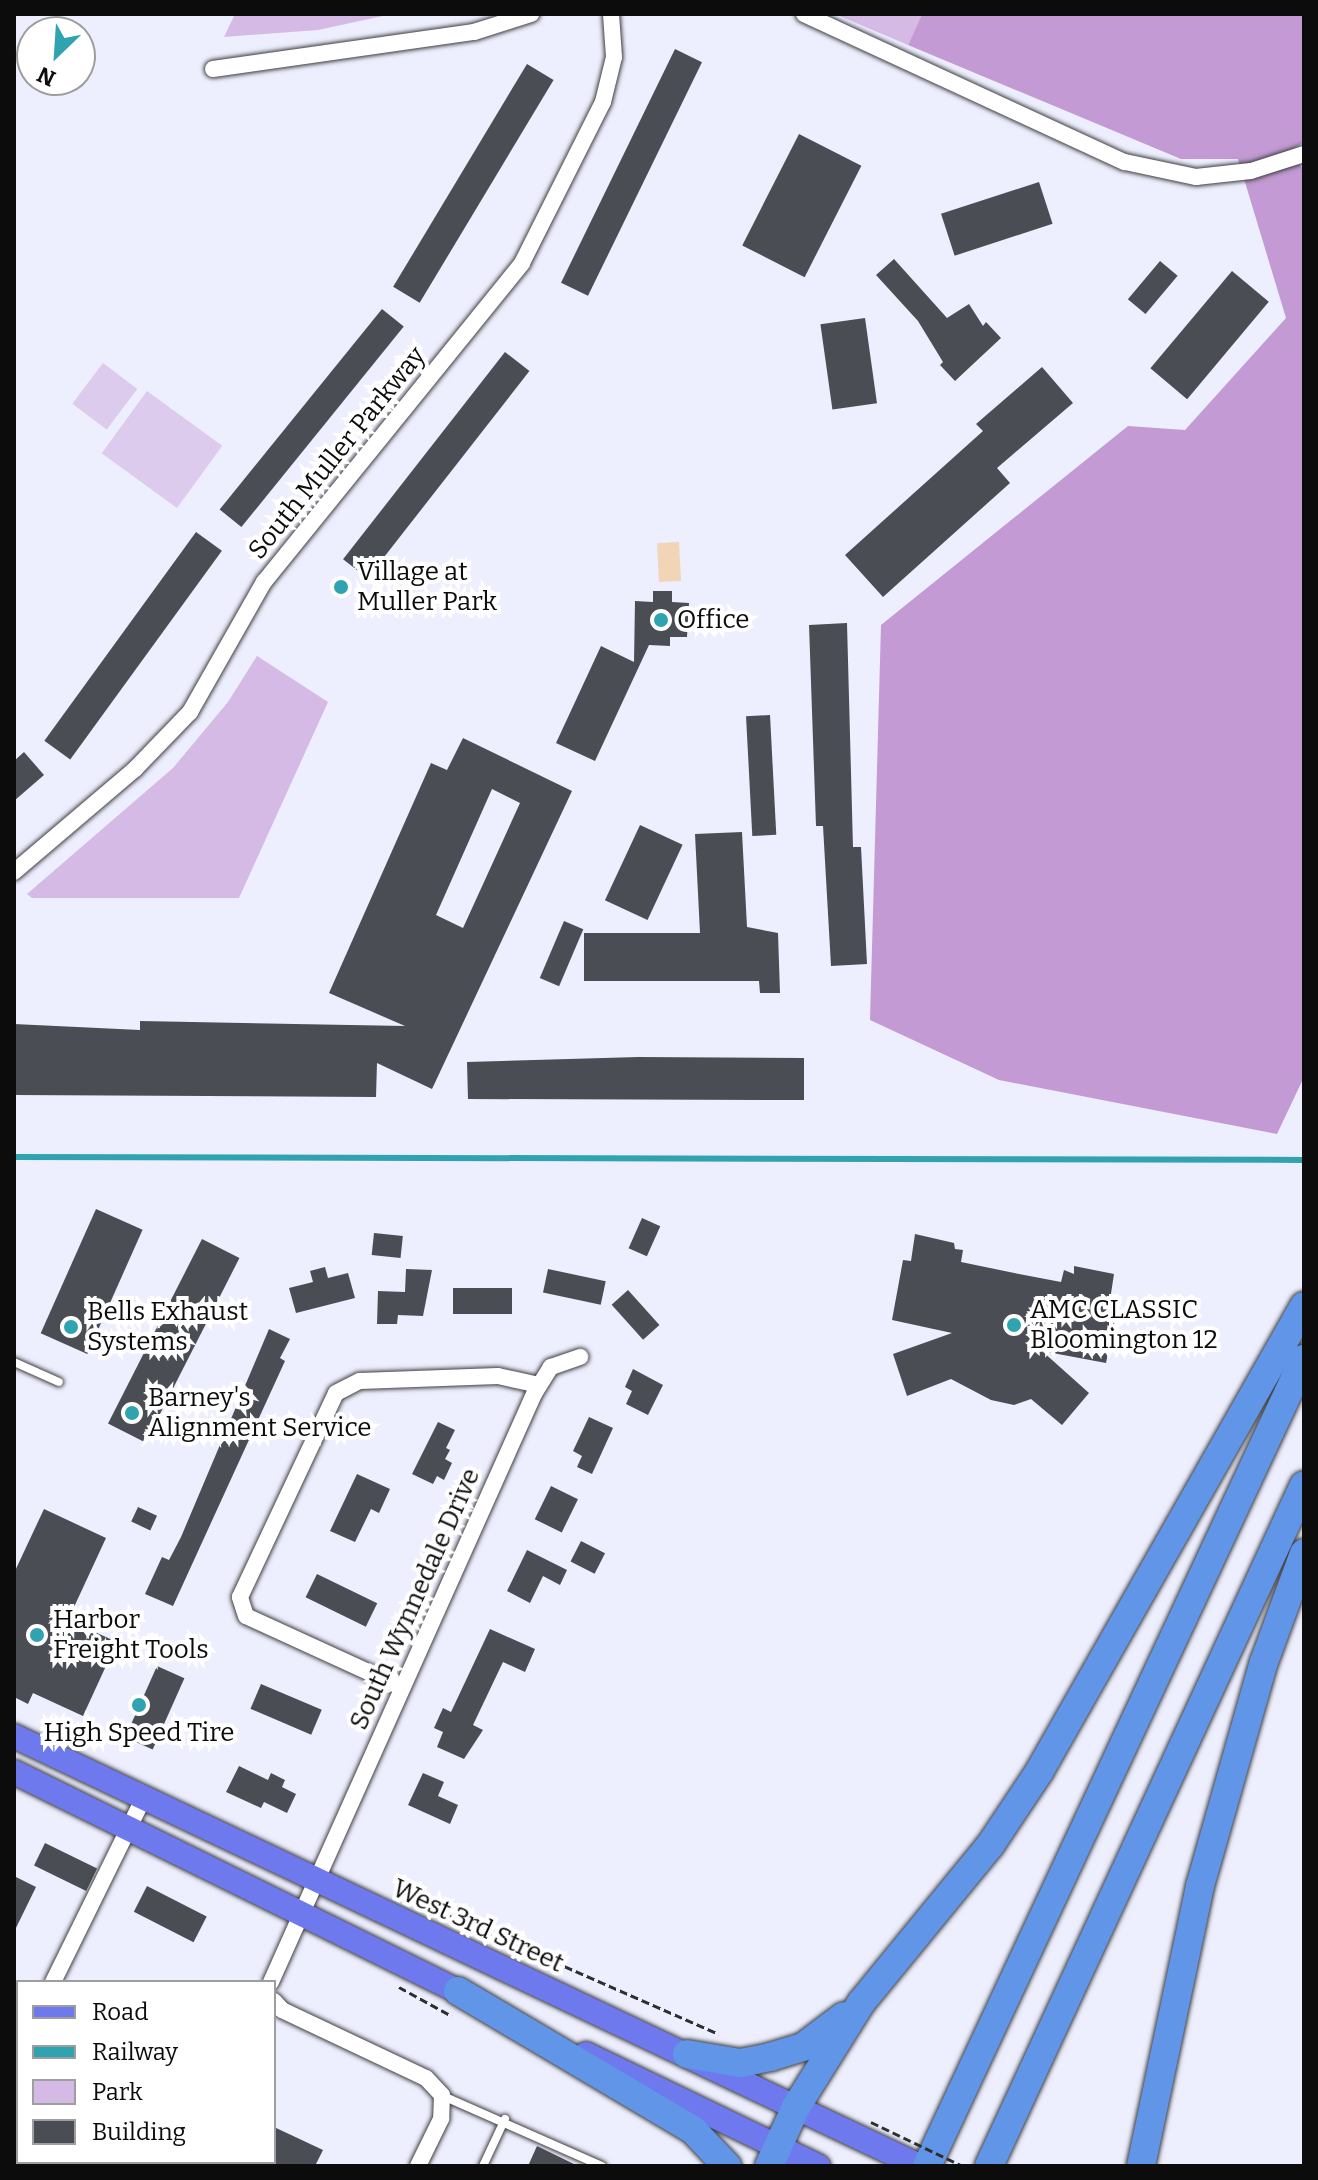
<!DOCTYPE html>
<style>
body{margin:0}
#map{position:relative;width:1318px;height:2180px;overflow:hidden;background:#edeefe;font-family:Bitter,serif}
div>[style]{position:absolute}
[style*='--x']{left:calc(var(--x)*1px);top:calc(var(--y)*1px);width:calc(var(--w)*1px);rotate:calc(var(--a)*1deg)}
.green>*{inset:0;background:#d5bae5}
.forest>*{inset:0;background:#c39ad4}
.pitch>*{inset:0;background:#dccbed;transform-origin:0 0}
.water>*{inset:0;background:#f1d5b6;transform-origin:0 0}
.building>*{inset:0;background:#4a4e54;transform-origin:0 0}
.path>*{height:3px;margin-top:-1.5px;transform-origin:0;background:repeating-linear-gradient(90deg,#2e2e2e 0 8px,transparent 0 12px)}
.roads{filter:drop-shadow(0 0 2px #3f3f3f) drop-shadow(0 0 2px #3f3f3f)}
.service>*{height:8px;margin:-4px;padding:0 4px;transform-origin:4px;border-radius:4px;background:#fff}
.minor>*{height:16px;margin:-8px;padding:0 8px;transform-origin:8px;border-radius:8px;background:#fff}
.primary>*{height:24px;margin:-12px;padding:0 12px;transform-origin:12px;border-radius:12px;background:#6d79ed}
.motorway>*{height:28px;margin:-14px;padding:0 14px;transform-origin:14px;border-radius:14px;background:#6095e8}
.rail>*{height:6px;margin:-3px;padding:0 3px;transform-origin:3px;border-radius:3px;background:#30a3b0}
.path-bridge>*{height:3px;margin-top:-1.5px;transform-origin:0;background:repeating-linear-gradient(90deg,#2e2e2e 0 8px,transparent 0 12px)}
.dots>*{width:22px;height:22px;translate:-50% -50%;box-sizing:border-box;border:4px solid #fff;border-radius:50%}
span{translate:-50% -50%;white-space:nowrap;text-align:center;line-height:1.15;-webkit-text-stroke:8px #fff;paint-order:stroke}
.street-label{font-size:26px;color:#0c0c0c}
.poi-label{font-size:26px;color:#0c0c0c}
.left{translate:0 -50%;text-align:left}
.frame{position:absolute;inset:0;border:16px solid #0c0c0c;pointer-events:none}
.legend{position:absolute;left:16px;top:1980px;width:260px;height:184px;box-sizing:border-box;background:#fff;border:2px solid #9e9e9e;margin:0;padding:10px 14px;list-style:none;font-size:24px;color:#0c0c0c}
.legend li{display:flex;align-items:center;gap:16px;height:40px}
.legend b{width:40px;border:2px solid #9e9e9e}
.north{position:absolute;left:16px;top:16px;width:80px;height:80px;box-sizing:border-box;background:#fff;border:2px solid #9e9e9e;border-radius:50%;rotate:205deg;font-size:22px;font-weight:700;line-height:32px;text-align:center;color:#0c0c0c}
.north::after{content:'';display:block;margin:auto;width:28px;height:36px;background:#30a3b0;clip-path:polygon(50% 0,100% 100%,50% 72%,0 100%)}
</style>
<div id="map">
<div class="green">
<i style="clip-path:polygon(235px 14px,392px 14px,318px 30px,224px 37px)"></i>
<i style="clip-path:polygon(835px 14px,922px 14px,908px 45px)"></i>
<i style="clip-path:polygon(257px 656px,328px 702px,239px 898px,32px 898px,27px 894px,173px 768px,228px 702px)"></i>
</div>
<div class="forest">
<i style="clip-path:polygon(922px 14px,1304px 14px,1304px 142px,1291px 150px,1304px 171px,1304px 1077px,1277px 1134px,999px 1080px,870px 1020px,881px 625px,1128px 426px,1185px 430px,1286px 318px,1238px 159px,1181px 159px,908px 45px)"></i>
</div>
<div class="pitch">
<i style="left:103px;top:363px;width:43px;height:51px;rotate:37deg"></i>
<i style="left:147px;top:391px;width:93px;height:77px;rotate:36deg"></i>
</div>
<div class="water">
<i style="left:679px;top:542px;width:39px;height:22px;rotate:87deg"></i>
</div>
<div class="building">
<i style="left:675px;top:49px;width:30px;height:260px;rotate:26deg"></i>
<i style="left:527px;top:64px;width:31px;height:260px;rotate:31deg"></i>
<i style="left:799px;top:134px;width:70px;height:125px;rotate:27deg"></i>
<i style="left:1039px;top:182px;width:44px;height:103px;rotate:72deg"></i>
<i style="clip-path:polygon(894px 259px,947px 318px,969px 304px,983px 326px,986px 322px,1001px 338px,955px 381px,940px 365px,943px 362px,918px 321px,876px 275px)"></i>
<i style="left:1160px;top:261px;width:23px;height:50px;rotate:40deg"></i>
<i style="left:1232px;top:271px;width:48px;height:127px;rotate:40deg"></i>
<i style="left:382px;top:309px;width:28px;height:258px;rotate:39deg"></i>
<i style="left:865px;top:318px;width:86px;height:45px;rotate:82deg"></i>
<i style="left:505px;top:352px;width:31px;height:263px;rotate:38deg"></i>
<i style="clip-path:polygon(1042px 367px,1073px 403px,997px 468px,1010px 483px,883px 597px,845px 555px,983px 431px,976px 424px)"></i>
<i style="left:196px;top:532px;width:32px;height:258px;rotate:36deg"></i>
<i style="clip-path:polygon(653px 591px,672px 591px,672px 602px,689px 603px,687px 637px,670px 637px,670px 646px,649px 645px,595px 761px,556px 743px,601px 646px,634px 662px,635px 601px,653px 602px)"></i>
<i style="clip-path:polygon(847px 623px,853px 847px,861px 847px,867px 964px,831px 966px,823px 826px,816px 826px,809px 625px)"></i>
<i style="left:770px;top:715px;width:120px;height:24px;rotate:87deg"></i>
<i style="clip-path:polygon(evenodd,463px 738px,572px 791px,432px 1089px,377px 1063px,376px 1097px,14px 1095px,14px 1024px,140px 1030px,140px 1021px,405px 1026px,329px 993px,431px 763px,447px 770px,463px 738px,492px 789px,520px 803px,463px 928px,436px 915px,492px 789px)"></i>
<i style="clip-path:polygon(24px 752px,44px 775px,14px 801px,14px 761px)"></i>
<i style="left:640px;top:825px;width:47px;height:83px;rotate:25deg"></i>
<i style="clip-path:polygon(742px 832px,747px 927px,778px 933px,780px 993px,760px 993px,759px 981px,584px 981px,584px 933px,700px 933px,695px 834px)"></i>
<i style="left:564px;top:921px;width:21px;height:62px;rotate:23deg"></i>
<i style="clip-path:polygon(638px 1057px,804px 1058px,804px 1100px,468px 1099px,467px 1062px)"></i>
<i style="left:96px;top:1209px;width:51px;height:136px;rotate:24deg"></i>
<i style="left:642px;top:1218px;width:20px;height:33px;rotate:24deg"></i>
<i style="left:374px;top:1233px;width:29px;height:22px;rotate:6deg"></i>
<i style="clip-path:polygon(915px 1234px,954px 1243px,955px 1249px,963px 1250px,961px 1262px,1019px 1274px,1061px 1282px,1064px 1270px,1074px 1274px,1074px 1266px,1114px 1274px,1110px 1300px,1118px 1302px,1106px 1363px,1042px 1351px,1089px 1393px,1062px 1425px,1031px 1399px,1014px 1405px,991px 1400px,951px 1379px,907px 1396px,893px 1354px,952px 1333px,892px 1320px,903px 1260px,911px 1261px)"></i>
<i style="left:202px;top:1239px;width:42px;height:207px;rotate:27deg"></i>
<i style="clip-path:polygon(325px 1267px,328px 1278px,348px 1273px,355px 1298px,296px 1313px,289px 1288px,313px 1282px,310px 1271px)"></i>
<i style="clip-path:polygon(406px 1269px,432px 1270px,423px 1316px,398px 1315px,397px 1324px,377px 1324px,378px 1291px,405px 1292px)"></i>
<i style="left:548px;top:1269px;width:59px;height:24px;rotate:12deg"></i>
<i style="left:512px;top:1288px;width:26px;height:59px;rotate:90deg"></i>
<i style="left:628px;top:1290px;width:47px;height:22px;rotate:48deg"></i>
<i style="clip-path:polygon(269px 1329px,290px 1339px,280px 1358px,285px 1361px,173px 1606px,145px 1594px,162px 1557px,169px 1560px,181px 1537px)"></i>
<i style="clip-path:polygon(633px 1369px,663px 1385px,648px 1415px,626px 1404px,632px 1391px,625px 1387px)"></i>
<i style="clip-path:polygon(589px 1417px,613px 1428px,592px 1474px,577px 1467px,582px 1456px,573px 1451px)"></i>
<i style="clip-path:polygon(438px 1422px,455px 1430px,446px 1448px,450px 1450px,445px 1459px,452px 1463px,444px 1480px,437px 1476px,433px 1484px,412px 1474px)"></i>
<i style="clip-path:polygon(357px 1474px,390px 1489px,379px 1513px,371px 1509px,355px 1542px,330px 1531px)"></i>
<i style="left:551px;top:1486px;width:30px;height:37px;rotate:26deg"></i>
<i style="left:138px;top:1507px;width:21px;height:16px;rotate:25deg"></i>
<i style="clip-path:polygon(44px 1509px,106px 1538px,68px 1620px,117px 1642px,83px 1716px,33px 1693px,28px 1704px,14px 1697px,14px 1573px)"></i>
<i style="left:581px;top:1541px;width:27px;height:23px;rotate:27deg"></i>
<i style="clip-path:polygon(527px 1550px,567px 1570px,560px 1585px,543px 1576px,530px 1603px,507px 1591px)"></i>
<i style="left:317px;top:1574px;width:67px;height:26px;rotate:26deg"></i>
<i style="clip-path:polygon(490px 1629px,535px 1649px,525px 1672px,503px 1662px,473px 1725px,483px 1730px,464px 1759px,437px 1747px,443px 1732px,434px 1728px,443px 1708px,451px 1712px)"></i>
<i style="left:157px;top:1666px;width:30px;height:78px;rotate:24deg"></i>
<i style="left:261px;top:1684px;width:66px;height:27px;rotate:23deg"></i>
<i style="clip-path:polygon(239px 1766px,268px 1780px,271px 1773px,285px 1780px,282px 1787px,296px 1794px,287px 1813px,264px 1802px,261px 1808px,226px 1792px)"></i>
<i style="clip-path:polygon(423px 1773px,444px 1782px,438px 1796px,458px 1805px,450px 1824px,408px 1805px)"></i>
<i style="left:45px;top:1843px;width:58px;height:25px;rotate:26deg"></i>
<i style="clip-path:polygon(14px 1876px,36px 1887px,14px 1932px)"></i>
<i style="left:147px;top:1886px;width:67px;height:29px;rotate:27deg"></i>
<i style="clip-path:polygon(274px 2127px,323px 2150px,315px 2166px,274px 2166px)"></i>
<i style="clip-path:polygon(537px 2146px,578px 2166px,528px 2166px)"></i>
</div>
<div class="path">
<i style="--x:400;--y:1894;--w:348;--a:23.7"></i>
<i style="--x:399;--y:1987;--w:60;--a:28.7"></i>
</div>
<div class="roads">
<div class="service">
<i style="--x:14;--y:1362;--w:49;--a:24"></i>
<i style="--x:443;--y:2096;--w:174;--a:23.8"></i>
<i style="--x:483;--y:2166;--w:52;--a:-64.9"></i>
</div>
<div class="minor">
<i style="--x:804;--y:14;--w:353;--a:24.8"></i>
<i style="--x:1125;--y:162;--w:73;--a:11.9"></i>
<i style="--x:1196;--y:177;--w:55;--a:-6.2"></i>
<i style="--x:1251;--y:171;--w:56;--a:-17.8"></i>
<i style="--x:213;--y:69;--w:264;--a:-8.1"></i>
<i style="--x:474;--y:32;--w:60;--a:-17.5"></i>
<i style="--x:14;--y:872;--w:159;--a:-40.4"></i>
<i style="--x:135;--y:769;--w:79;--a:-46"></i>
<i style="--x:190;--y:712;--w:150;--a:-60.4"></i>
<i style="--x:264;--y:582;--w:410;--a:-51"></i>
<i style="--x:522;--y:263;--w:180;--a:-63.3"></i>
<i style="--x:603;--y:102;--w:46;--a:-76.3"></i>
<i style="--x:614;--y:57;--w:43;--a:-94"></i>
<i style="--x:401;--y:1687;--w:170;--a:-155.4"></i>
<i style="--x:246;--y:1616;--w:20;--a:-108"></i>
<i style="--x:240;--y:1597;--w:225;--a:-64.8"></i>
<i style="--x:336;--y:1393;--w:27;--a:-27"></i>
<i style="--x:360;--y:1381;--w:138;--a:-2.1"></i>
<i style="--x:498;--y:1376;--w:42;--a:12.4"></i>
<i style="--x:53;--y:1982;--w:206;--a:-63.8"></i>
<i style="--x:271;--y:1982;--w:644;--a:-65.9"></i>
<i style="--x:534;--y:1394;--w:32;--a:-58"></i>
<i style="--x:551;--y:1367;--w:31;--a:-19"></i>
<i style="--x:274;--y:2001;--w:12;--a:48"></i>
<i style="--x:282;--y:2010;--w:159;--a:25.3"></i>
<i style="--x:426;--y:2078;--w:23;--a:47"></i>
<i style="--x:442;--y:2095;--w:24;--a:92"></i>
<i style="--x:441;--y:2119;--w:52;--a:116.1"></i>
<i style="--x:14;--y:2069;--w:9;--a:-63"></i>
<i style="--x:135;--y:2166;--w:4;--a:-63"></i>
</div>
<div class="primary">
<i style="--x:14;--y:1736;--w:1002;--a:25.41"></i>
<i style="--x:14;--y:1772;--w:513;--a:26.27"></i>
<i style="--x:586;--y:2054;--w:258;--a:25.8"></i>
</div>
<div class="motorway">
<i style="--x:458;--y:1991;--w:273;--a:30.6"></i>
<i style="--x:693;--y:2130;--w:50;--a:46.6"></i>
<i style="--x:687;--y:2054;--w:54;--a:9.6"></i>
<i style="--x:740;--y:2063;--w:31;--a:-11"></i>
<i style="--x:770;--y:2057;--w:34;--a:-17"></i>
<i style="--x:803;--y:2047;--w:51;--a:-37.1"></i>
<i style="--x:769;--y:2166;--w:65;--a:-65.4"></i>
<i style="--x:796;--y:2107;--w:123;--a:-58"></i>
<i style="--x:861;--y:2003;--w:205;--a:-50.7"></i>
<i style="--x:991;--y:1844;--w:87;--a:-56.3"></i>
<i style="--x:1039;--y:1772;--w:536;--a:-60.37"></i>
<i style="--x:927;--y:2166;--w:891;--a:-64.96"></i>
<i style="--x:989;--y:2166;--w:750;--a:-65.18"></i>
<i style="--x:1141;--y:2166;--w:286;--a:-78.1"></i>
<i style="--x:1200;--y:1886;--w:233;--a:-74.1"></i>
<i style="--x:1264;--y:1662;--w:116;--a:-69.8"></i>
</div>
</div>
<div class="rail">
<i style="--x:14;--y:1157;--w:1290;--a:0.13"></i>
</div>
<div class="path-bridge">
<i style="--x:871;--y:2122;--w:102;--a:25.6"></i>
</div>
<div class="dots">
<i style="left:341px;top:587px;background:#30a3b0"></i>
<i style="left:661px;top:620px;background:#30a3b0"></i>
<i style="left:1014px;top:1325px;background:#30a3b0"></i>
<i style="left:71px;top:1327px;background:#30a3b0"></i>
<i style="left:132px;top:1413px;background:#30a3b0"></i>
<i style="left:37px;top:1635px;background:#30a3b0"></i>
<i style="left:139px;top:1705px;background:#30a3b0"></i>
</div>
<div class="street-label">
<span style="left:337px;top:453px;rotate:-51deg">South Muller Parkway</span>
<span style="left:415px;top:1599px;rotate:-66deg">South Wynnedale Drive</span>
<span style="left:478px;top:1926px;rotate:25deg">West 3rd Street</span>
</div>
<div class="poi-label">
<span class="left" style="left:357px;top:587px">Village at<br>Muller Park</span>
<span class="left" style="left:677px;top:620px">Office</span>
<span class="left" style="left:1030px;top:1325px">AMC CLASSIC<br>Bloomington 12</span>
<span class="left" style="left:87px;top:1327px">Bells Exhaust<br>Systems</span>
<span class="left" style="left:148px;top:1413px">Barney's<br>Alignment Service</span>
<span class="left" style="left:53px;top:1635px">Harbor<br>Freight Tools</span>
<span style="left:139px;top:1733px">High Speed Tire</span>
</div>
<div class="frame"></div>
<ul class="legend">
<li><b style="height:10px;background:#6d79ed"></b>Road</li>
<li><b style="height:10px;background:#30a3b0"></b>Railway</li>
<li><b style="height:22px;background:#d5bae5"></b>Park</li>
<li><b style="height:22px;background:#4a4e54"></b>Building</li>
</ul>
<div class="north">N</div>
</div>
